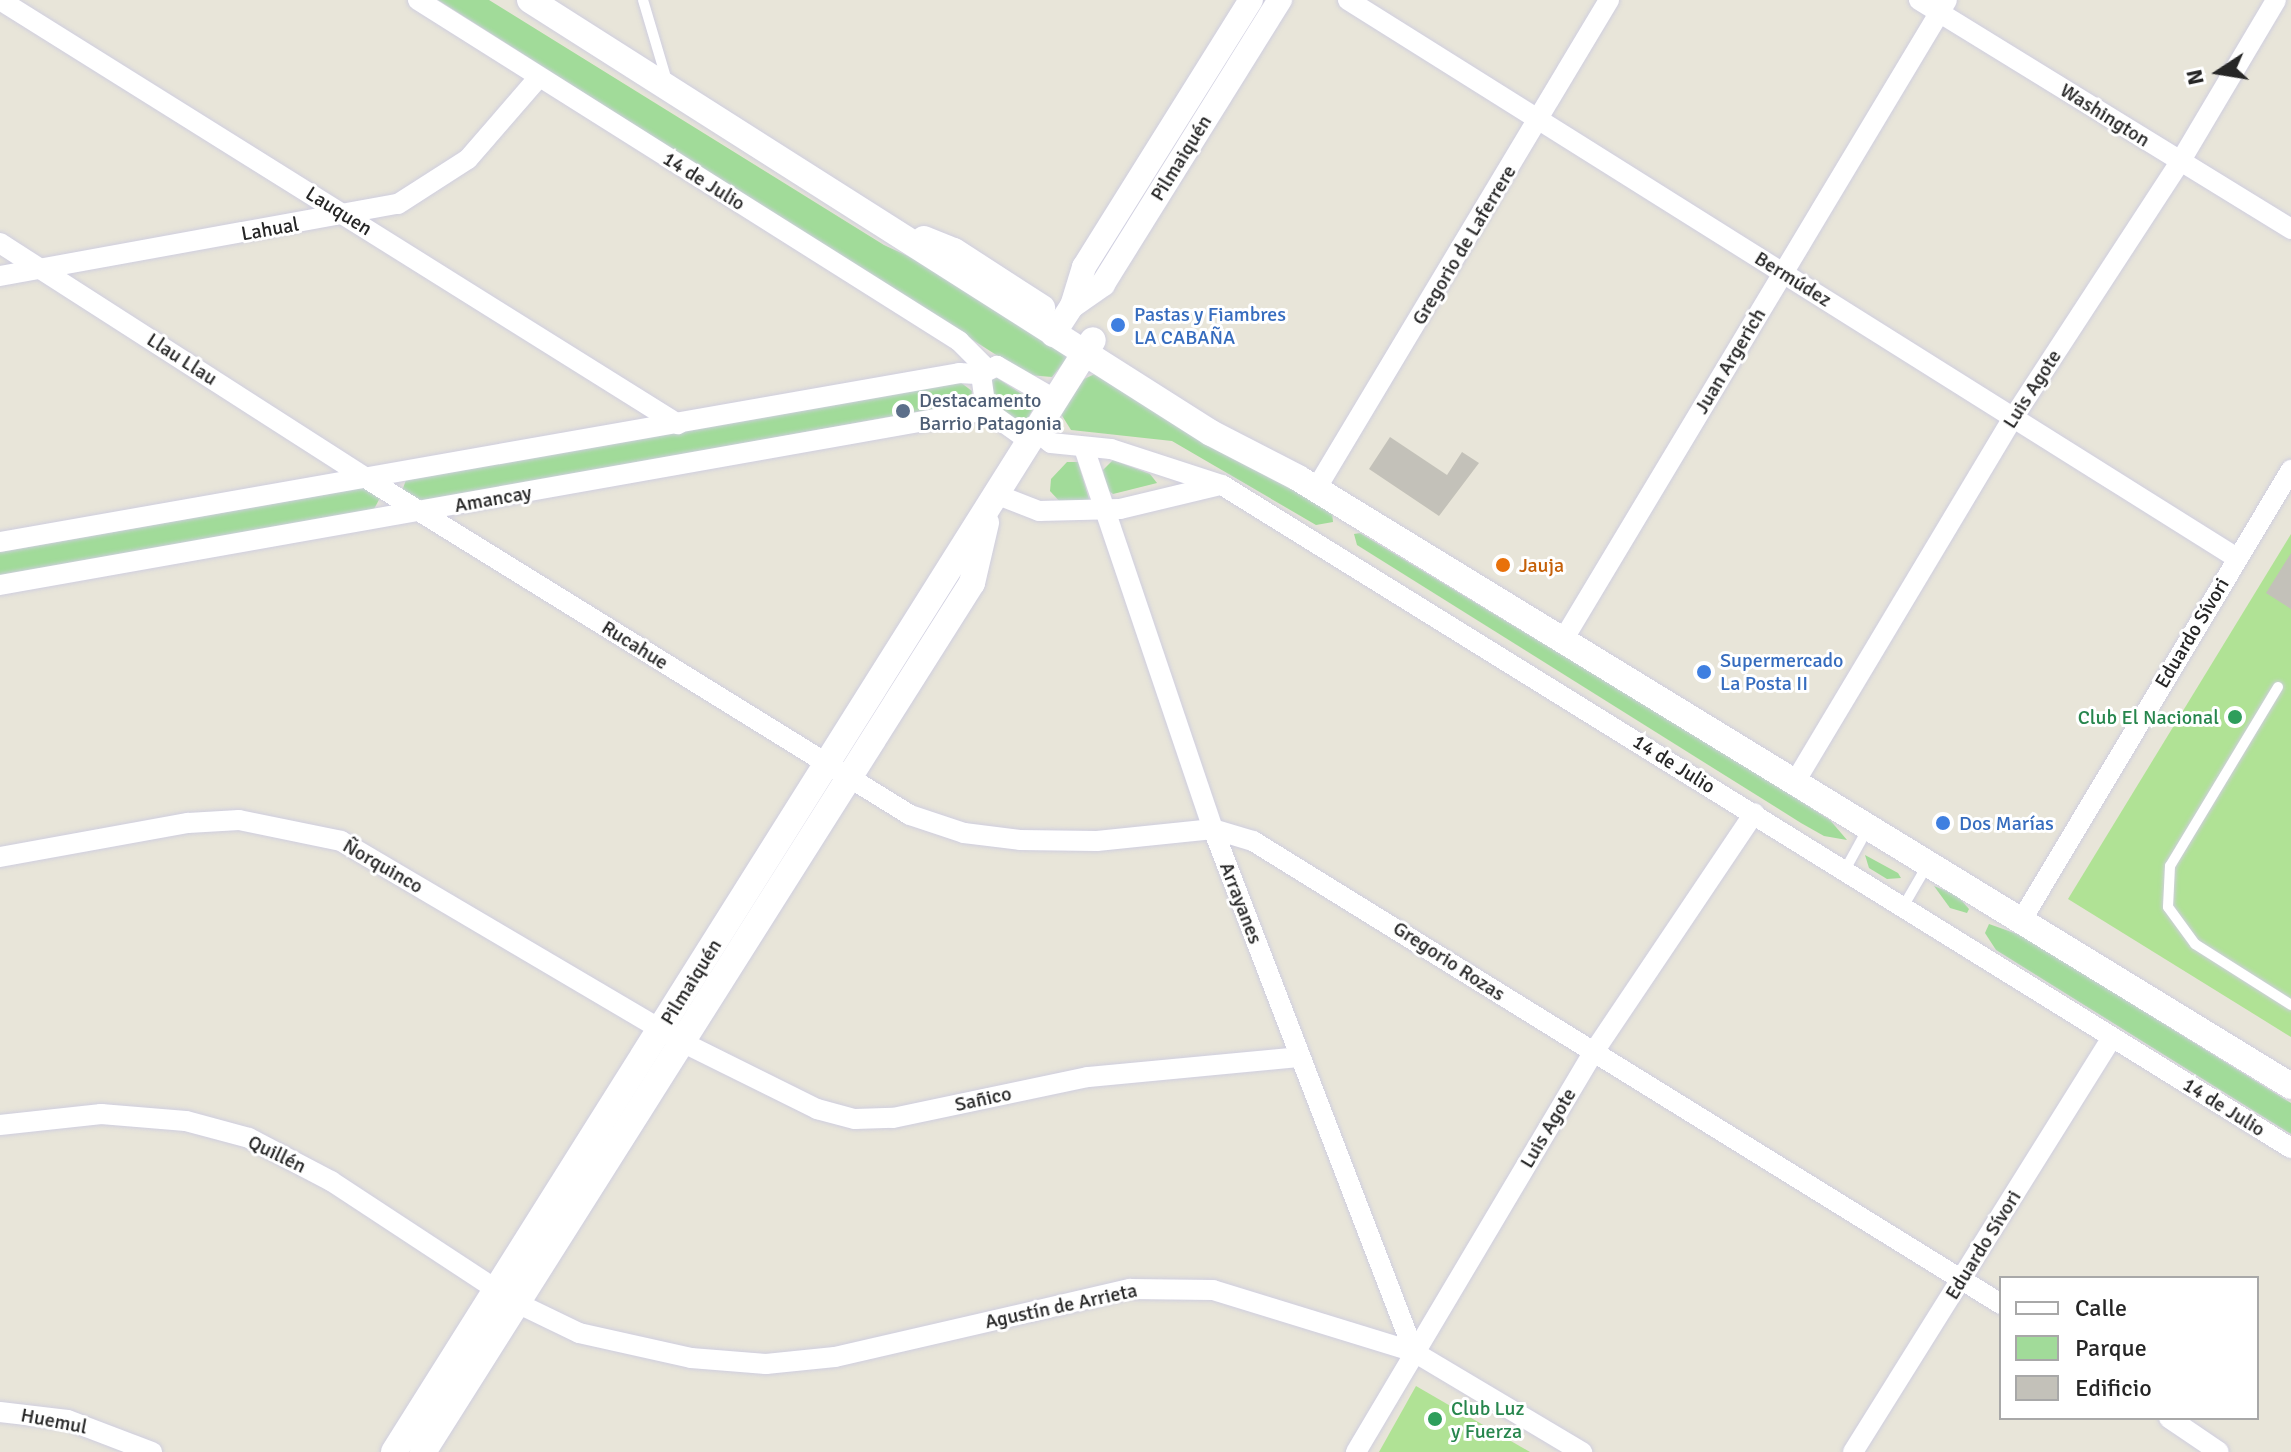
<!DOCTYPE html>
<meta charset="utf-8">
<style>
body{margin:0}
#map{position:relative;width:2291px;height:1452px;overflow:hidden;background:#e8e5d9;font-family:Signika,sans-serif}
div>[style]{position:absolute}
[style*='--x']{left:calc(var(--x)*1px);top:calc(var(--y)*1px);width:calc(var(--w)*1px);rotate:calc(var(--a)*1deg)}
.green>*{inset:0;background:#a1db99}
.pitch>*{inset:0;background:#b0e295}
.building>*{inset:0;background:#c3c1b9}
.roads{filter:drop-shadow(0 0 2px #cfcedf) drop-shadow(0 0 2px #cfcedf)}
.service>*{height:10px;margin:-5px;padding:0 5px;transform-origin:5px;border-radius:5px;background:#fff}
.minor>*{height:20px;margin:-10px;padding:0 10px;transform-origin:10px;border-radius:10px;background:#fff}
.tertiary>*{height:24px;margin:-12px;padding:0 12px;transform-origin:12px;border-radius:12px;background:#fff}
.secondary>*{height:26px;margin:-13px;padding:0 13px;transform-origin:13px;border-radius:13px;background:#fff}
.dots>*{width:22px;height:22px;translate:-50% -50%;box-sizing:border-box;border:4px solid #fff;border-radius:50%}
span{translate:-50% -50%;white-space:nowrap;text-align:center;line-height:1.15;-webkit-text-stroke:6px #fff;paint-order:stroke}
.street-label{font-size:20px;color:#262626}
.shop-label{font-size:20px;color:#366cbe}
.left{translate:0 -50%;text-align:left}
.service-label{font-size:20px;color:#4e5e75}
.food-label{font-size:20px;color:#c56008}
.leisure-label{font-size:20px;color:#27864d}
.right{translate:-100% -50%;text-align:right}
.legend{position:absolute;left:1999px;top:1276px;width:260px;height:144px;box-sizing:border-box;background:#fff;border:2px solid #a8a8a8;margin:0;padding:10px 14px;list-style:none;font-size:24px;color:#262626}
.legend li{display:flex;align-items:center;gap:16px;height:40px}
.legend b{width:40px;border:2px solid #a8a8a8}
.north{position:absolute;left:2179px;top:32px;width:80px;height:80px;-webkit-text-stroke:6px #fff;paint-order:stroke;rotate:258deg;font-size:22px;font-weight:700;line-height:32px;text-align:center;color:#262626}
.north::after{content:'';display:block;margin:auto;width:28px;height:36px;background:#262626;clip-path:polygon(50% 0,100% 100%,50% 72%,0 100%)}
</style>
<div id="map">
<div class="green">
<i style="clip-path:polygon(438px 0,489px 0,884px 245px,949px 275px,1069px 356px,1052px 377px,1028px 375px)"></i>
<i style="clip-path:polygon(1099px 372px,1332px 512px,1333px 522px,1316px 525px,1172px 441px,1071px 430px,1061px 414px,1084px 379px)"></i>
<i style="clip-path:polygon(997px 378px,1036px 403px,1025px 424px,995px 409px,991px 380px)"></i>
<i style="clip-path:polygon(960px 382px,972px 391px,971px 402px,416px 503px,402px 491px,406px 480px)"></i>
<i style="clip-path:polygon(1113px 460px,1150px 474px,1157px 483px,1113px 494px,1106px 489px,1103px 470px)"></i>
<i style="clip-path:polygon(1067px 462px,1078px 462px,1089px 499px,1085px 505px,1062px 504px,1050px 491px,1051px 479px)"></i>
<i style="clip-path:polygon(367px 487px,382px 494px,373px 511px,0 576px,0 552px)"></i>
<i style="clip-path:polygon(1360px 533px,1728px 755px,1830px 820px,1847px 840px,1824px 836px,1801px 823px,1357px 545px,1354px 534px)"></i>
<i style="clip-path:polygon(1865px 855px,1898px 873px,1901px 878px,1887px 879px,1869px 868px)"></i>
<i style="clip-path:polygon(1934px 886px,1957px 895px,1969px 909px,1967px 913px,1950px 908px)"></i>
<i style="clip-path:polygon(1989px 924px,2023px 936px,2291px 1103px,2291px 1134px,1996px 950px,1985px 933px)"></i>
</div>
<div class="pitch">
<i style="clip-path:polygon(2291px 534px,2291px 1037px,2068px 899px)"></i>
<i style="clip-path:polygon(1416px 1386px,1530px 1452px,1379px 1452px)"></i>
</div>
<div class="building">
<i style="clip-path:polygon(1390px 437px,1447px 475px,1462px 452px,1479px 463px,1439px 516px,1369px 469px)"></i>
<i style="clip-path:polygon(2291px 553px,2291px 609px,2266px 593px)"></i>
</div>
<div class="roads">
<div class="service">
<i style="--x:643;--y:0;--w:84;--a:73.5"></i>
<i style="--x:2278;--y:687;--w:209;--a:121.1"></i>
<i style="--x:2170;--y:866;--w:41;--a:92.8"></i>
<i style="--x:2168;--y:907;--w:46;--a:53.9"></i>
<i style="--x:2195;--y:944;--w:114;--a:32.4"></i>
<i style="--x:1845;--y:870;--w:46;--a:-61.2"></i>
<i style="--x:1903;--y:907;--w:50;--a:-59.8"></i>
</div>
<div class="minor">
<i style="--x:0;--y:0;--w:800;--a:32.02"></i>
<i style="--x:418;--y:0;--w:640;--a:32.22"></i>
<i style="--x:959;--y:341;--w:38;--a:45"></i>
<i style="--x:1348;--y:0;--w:1050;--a:32.12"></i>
<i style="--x:1919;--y:0;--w:437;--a:31.6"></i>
<i style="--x:0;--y:243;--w:433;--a:32.7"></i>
<i style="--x:364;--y:477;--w:642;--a:31.76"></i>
<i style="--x:910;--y:815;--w:57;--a:18.4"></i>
<i style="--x:964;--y:833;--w:56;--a:7.1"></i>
<i style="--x:1020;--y:840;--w:77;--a:0.7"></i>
<i style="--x:1097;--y:841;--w:117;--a:-5.9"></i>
<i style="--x:1213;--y:829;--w:42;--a:16.7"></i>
<i style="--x:1253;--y:841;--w:880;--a:31.76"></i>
<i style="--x:0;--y:276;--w:404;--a:-10.3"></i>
<i style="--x:398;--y:204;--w:83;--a:-32.7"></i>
<i style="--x:468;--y:159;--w:108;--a:-49.1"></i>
<i style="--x:1037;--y:432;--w:18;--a:38"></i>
<i style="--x:1051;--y:443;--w:60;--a:5.7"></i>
<i style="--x:1111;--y:449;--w:117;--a:18"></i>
<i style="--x:1222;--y:485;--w:1258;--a:31.81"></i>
<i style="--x:1031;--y:442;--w:55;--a:-144.6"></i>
<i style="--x:986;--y:410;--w:36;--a:-98"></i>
<i style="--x:981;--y:374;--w:18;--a:-27"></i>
<i style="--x:997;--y:366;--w:68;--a:30"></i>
<i style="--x:1084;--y:448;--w:402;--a:71.3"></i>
<i style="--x:1213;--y:829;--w:560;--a:68.98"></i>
<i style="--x:1316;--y:489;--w:570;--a:-59.07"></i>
<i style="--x:998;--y:495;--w:44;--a:21.3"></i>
<i style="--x:1039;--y:511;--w:81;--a:-1.4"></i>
<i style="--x:1120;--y:509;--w:103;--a:-13.5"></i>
<i style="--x:0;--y:542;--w:974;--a:-9.99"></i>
<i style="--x:959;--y:373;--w:22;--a:3"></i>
<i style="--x:0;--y:585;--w:1001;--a:-10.06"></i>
<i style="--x:1563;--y:640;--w:746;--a:-59.04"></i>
<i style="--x:1795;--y:782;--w:428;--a:-59.1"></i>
<i style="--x:2015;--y:415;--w:302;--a:-56.9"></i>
<i style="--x:2180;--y:162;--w:188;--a:-59.3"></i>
<i style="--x:0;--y:857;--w:191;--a:-10.3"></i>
<i style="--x:188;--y:823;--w:51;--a:-3.4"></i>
<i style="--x:239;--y:820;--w:104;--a:11.6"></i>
<i style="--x:341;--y:841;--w:396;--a:30.5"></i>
<i style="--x:682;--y:1042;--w:151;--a:26.4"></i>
<i style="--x:817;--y:1109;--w:39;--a:15"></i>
<i style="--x:855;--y:1119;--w:38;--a:-2"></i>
<i style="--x:893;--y:1118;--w:199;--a:-11.9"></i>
<i style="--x:1088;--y:1077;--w:212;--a:-5.4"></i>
<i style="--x:2021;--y:921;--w:526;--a:-59.09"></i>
<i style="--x:0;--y:1125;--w:102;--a:-6.2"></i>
<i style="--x:101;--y:1114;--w:85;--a:4.7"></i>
<i style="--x:186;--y:1121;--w:65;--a:15.1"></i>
<i style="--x:249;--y:1138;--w:93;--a:27.7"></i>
<i style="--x:331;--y:1181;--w:222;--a:33.3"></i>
<i style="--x:517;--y:1303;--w:69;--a:25.8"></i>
<i style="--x:579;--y:1333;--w:115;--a:12.6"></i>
<i style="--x:691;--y:1358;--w:75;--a:4.6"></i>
<i style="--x:766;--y:1364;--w:69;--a:-5.8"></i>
<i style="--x:835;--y:1357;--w:303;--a:-13"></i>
<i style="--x:1130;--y:1289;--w:83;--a:0.7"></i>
<i style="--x:1213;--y:1290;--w:210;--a:17.1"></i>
<i style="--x:1414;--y:1352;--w:196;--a:30.8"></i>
<i style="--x:0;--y:1412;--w:68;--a:6.7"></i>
<i style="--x:68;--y:1420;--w:90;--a:20.9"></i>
<i style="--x:2169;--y:1418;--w:60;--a:34.2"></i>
<i style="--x:1356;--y:1452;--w:464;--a:-59.3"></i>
<i style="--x:1593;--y:1053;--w:289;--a:-56.1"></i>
<i style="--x:1853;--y:1452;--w:488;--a:-58"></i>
</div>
<div class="tertiary">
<i style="--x:1072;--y:306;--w:38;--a:-35"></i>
<i style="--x:1103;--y:284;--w:335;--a:-58.1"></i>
<i style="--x:1053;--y:335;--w:35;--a:-57"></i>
<i style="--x:1072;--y:306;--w:41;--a:-72.9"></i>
<i style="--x:1084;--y:267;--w:315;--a:-58"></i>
</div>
<div class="secondary">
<i style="--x:530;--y:0;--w:807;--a:32.45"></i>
<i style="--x:1211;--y:433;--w:98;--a:27.3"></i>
<i style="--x:1298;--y:478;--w:1164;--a:31.48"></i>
<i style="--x:924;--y:239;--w:32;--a:22"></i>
<i style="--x:954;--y:251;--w:105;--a:32.9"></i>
<i style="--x:394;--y:1452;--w:1313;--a:-57.85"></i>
<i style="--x:423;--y:1452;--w:1028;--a:-57.72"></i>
<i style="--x:972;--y:583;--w:62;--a:-76.9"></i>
</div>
</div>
<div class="dots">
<i style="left:1118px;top:325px;background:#3f7fe0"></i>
<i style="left:903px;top:411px;background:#5c6f8a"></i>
<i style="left:1503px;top:565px;background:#e8710a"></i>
<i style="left:1704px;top:672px;background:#3f7fe0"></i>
<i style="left:2235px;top:717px;background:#2e9e5b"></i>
<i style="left:1943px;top:823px;background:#3f7fe0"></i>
<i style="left:1435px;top:1419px;background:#2e9e5b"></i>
</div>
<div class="street-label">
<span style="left:2105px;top:115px;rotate:32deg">Washington</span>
<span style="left:1181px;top:158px;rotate:-58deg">Pilmaiquén</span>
<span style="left:704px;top:181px;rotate:32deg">14 de Julio</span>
<span style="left:339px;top:211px;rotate:32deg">Lauquen</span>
<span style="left:270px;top:229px;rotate:-10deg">Lahual</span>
<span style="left:1464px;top:245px;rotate:-59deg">Gregorio de Laferrere</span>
<span style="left:1793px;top:279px;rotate:32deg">Bermúdez</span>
<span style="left:182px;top:359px;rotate:33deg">Llau Llau</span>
<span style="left:1730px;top:361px;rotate:-59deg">Juan Argerich</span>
<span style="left:2032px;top:389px;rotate:-57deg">Luis Agote</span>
<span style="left:493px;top:499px;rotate:-10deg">Amancay</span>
<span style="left:2192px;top:633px;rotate:-59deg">Eduardo Sívori</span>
<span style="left:635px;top:645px;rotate:32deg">Rucahue</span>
<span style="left:1674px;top:764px;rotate:32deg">14 de Julio</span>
<span style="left:383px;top:866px;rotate:30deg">Ñorquinco</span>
<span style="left:1241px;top:903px;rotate:69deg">Arrayanes</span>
<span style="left:1449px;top:961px;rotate:33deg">Gregorio Rozas</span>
<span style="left:691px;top:982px;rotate:-58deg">Pilmaiquén</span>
<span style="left:983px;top:1099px;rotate:-12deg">Sañico</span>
<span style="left:2224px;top:1107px;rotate:32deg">14 de Julio</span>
<span style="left:1548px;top:1128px;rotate:-59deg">Luis Agote</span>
<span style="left:277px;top:1154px;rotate:26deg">Quillén</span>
<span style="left:1983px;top:1245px;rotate:-58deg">Eduardo Sívori</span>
<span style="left:1061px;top:1306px;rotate:-12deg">Agustín de Arrieta</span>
<span style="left:54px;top:1421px;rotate:11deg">Huemul</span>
</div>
<div class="shop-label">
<span class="left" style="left:1134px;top:326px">Pastas y Fiambres<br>LA CABAÑA</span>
<span class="left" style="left:1720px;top:672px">Supermercado<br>La Posta II</span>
<span class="left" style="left:1959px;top:823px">Dos Marías</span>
</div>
<div class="service-label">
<span class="left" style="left:919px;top:412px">Destacamento<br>Barrio Patagonia</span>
</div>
<div class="food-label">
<span class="left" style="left:1519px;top:565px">Jauja</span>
</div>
<div class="leisure-label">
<span class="right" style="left:2219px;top:717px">Club El Nacional</span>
<span class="left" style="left:1451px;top:1420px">Club Luz<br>y Fuerza</span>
</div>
<ul class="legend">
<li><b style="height:10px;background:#fff"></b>Calle</li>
<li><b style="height:22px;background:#a1db99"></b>Parque</li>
<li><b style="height:22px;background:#c3c1b9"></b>Edificio</li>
</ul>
<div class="north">N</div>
</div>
